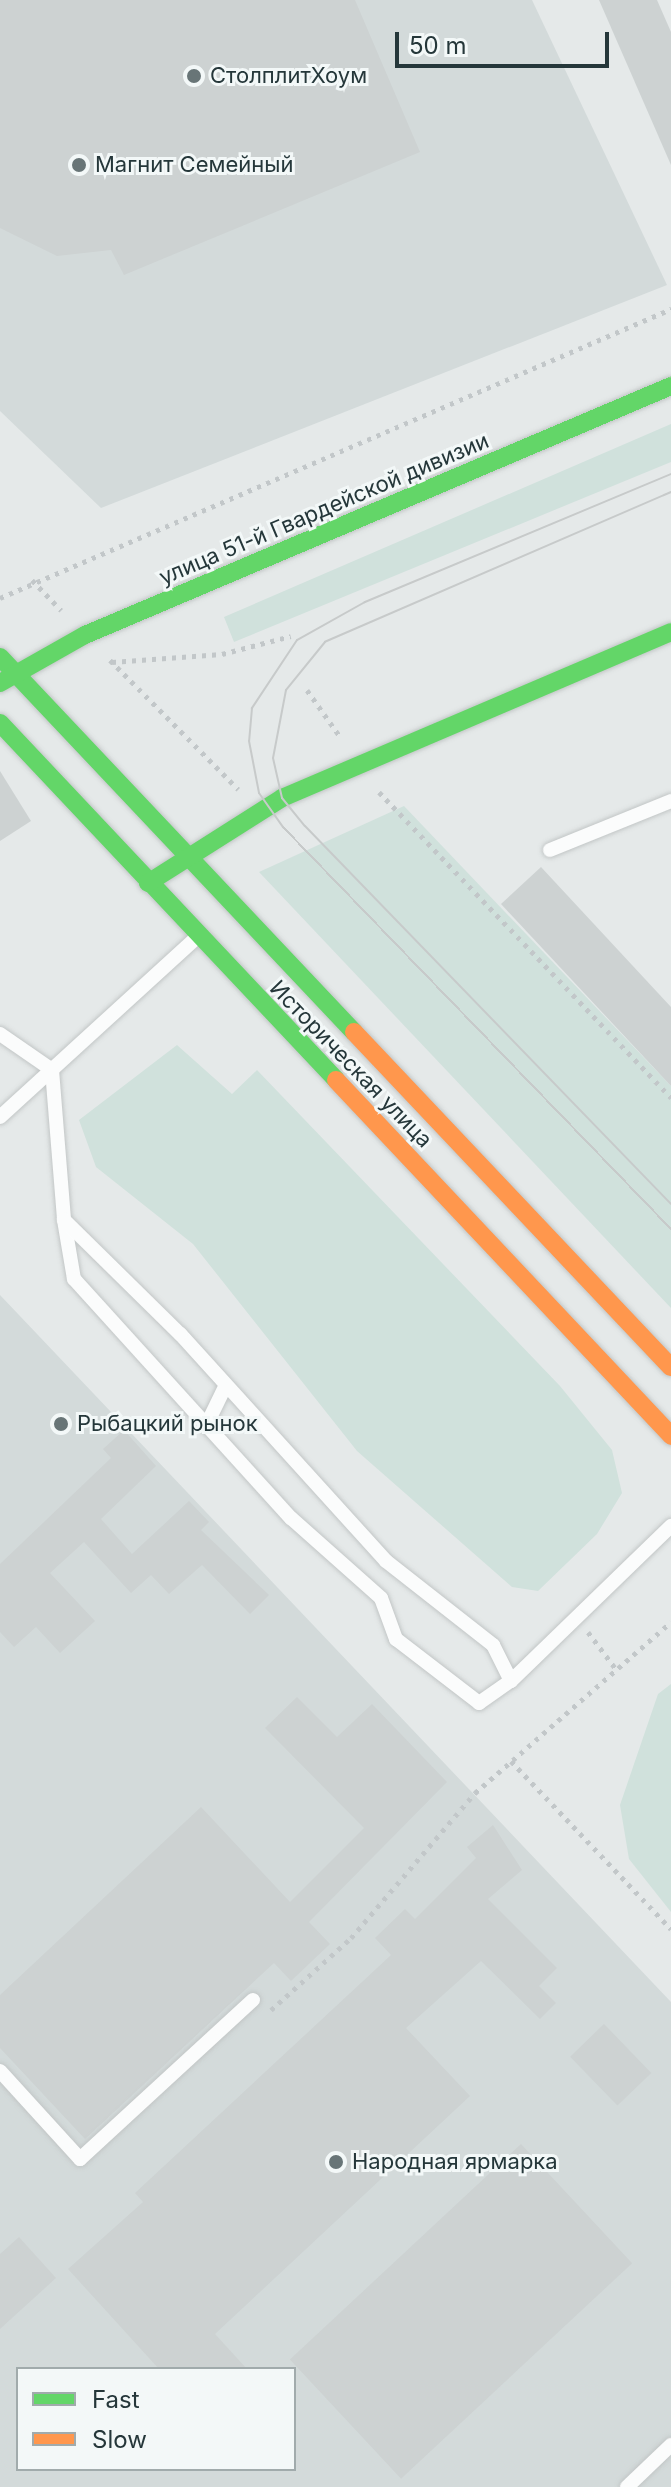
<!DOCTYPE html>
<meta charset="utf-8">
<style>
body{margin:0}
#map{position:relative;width:671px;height:2487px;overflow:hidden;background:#e5e9e9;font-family:Inter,sans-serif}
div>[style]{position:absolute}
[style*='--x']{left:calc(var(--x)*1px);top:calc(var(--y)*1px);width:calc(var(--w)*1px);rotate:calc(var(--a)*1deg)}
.built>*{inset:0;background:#d3dada}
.green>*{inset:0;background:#d0e1dc}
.building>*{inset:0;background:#cdd2d2;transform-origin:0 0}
.path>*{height:5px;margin-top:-2.5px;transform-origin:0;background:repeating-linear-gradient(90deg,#c2c7c9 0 4px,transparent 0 10px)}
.roads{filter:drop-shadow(0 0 2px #c2c6c6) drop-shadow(0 0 2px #c2c6c6)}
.lane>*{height:14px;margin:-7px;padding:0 7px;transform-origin:7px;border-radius:7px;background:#fbfcfc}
.fast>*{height:18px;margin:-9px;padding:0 9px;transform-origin:9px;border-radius:9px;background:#63d668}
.slow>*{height:18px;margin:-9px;padding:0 9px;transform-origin:9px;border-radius:9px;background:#ff974d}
.tram>*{height:2px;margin:-1px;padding:0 1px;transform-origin:1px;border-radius:1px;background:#c7caca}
.dots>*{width:22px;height:22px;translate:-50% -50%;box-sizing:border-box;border:4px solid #f3f8f8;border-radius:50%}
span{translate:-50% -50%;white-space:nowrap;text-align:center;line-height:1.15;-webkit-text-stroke:6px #f3f8f8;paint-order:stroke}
.poi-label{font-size:22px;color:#25373a}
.left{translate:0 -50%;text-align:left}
.street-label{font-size:22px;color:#25373a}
.legend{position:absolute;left:16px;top:2367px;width:280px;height:104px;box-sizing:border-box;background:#f3f8f8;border:2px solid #a1abac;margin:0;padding:10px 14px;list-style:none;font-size:24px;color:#25373a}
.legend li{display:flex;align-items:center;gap:16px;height:40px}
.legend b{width:40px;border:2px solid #a1abac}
.scale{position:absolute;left:395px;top:32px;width:214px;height:36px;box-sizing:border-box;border:4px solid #25373a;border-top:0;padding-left:10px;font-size:24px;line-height:28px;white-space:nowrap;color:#25373a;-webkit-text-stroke:6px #f3f8f8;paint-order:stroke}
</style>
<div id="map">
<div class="built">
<i style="clip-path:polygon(0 0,532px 0,667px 285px,101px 508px,0 411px)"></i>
<i style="clip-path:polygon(evenodd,0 1295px,671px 2002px,671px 2487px,0 2487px,0 1295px,18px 2369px,294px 2369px,294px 2469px,18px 2469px,18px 2369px)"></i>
</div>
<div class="green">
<i style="clip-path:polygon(671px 424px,671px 462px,234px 642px,224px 617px)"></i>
<i style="clip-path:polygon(404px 806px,671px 1086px,671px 1308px,259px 872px)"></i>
<i style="clip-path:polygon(177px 1045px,232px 1094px,257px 1070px,560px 1386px,612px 1450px,622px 1493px,597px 1534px,538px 1591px,512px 1587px,357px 1451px,193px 1244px,96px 1167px,79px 1120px)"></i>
<i style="clip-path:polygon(671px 1684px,671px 1912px,629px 1859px,620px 1805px,658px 1694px)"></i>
</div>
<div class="building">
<i style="clip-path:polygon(0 0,355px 0,420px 152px,124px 275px,111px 250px,57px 256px,0 228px)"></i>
<i style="clip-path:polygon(599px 0,657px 0,671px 32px,671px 165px)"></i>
<i style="clip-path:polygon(0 771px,31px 821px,0 841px)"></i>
<i style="clip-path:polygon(541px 867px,671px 1007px,671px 1086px,501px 904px)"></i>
<i style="clip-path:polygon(124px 1430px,156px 1466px,101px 1519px,132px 1554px,189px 1501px,209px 1522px,201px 1530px,269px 1595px,250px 1614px,202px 1565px,169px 1594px,151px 1575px,131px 1593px,84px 1542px,50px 1573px,95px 1621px,60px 1653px,36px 1627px,14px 1647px,0 1632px,0 1564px,111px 1458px,103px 1449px)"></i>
<i style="clip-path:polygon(297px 1697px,337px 1737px,372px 1704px,447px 1782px,309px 1922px,330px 1944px,291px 1981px,274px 1963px,85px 2139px,0 2048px,0 1995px,201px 1807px,290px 1902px,364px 1828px,265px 1728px)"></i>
<i style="clip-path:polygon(493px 1825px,522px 1870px,488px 1899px,557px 1968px,539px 1986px,556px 2003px,540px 2019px,481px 1961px,406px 2028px,470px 2096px,215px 2334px,247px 2369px,159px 2369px,68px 2269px,143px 2202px,135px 2193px,391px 1955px,375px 1938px,405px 1909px,415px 1919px,476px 1858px,467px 1847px)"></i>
<i style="left:604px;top:2024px;width:68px;height:47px;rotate:46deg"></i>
<i style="left:521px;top:2144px;width:163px;height:316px;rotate:47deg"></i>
<i style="clip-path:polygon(19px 2237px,56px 2278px,0 2329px,0 2254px)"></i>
</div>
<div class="path">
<i style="--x:32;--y:580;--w:42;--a:46"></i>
<i style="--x:0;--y:598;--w:731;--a:-23.3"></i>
<i style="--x:110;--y:660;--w:182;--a:45.2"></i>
<i style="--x:112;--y:662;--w:110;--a:-4.2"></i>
<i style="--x:222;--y:654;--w:71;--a:-14.6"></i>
<i style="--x:307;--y:690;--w:59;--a:54.7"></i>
<i style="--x:379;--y:792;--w:423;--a:46.3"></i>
<i style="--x:588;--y:1632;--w:46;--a:52.9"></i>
<i style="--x:511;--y:1761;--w:232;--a:46.4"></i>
<i style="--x:271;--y:2010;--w:108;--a:-42"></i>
<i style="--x:351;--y:1938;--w:191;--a:-49.5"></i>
<i style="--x:475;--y:1793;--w:260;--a:-41.1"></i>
</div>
<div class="roads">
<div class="lane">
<i style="--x:550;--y:850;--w:131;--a:-22"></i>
<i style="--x:0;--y:1034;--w:63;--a:34.7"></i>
<i style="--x:52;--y:1070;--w:150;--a:85.4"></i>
<i style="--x:64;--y:1220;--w:60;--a:80.4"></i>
<i style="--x:74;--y:1279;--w:323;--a:47.8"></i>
<i style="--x:291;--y:1518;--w:120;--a:41.6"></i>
<i style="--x:381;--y:1598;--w:44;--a:69.9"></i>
<i style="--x:396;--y:1639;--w:105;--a:37.6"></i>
<i style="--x:479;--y:1703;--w:39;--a:-35"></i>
<i style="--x:511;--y:1681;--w:40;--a:-116.6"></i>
<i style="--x:493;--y:1645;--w:136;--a:-141.9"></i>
<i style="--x:386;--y:1561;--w:307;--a:-132.2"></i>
<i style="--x:180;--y:1334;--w:163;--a:-135.5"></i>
<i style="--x:0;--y:1117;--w:267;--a:-42.4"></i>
<i style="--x:206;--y:1426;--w:41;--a:-64.1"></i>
<i style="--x:511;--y:1681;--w:223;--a:-44.1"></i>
<i style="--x:0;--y:2071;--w:119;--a:47.7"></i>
<i style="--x:80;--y:2159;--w:235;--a:-42.6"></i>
<i style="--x:627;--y:2487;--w:61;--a:-43.7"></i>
</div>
<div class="fast">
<i style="--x:0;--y:657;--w:516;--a:46.65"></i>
<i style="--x:0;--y:683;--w:98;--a:-29.5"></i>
<i style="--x:85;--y:635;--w:637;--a:-23.02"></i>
<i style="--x:0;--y:723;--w:490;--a:46.7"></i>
<i style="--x:148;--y:883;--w:159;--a:-32.4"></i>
<i style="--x:282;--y:798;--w:423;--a:-23.1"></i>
</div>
<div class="slow">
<i style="--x:354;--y:1032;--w:461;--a:46.6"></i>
<i style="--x:336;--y:1080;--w:489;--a:46.7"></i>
</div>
</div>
<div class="tram">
<i style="--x:671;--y:474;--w:332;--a:157.3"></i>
<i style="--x:365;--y:602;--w:78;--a:150.8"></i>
<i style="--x:297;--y:640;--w:82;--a:123.5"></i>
<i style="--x:252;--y:708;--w:33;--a:95"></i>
<i style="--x:249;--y:741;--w:53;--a:79.1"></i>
<i style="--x:259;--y:793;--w:42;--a:54.8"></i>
<i style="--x:283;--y:827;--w:559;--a:46.02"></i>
<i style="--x:671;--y:492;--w:377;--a:156.6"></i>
<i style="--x:325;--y:642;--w:62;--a:129.1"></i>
<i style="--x:286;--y:690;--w:69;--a:100.8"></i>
<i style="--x:273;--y:758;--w:41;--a:77.3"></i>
<i style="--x:282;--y:798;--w:36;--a:51"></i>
<i style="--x:305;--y:826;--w:526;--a:45.92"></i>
</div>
<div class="dots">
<i style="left:194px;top:76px;background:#687577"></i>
<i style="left:79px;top:165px;background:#687577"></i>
<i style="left:61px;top:1424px;background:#687577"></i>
<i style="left:336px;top:2162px;background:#687577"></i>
</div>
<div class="poi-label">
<span class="left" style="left:210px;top:76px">СтолплитХоум</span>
<span class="left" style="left:95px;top:165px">Магнит Семейный</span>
<span class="left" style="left:77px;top:1424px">Рыбацкий рынок</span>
<span class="left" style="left:352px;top:2162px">Народная ярмарка</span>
</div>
<div class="street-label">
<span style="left:324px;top:509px;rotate:-23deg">улица 51-й Гвардейской дивизии</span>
<span style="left:351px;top:1064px;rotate:46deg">Историческая улица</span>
</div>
<ul class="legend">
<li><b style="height:10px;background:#63d668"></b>Fast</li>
<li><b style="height:10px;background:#ff974d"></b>Slow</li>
</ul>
<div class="scale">50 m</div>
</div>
